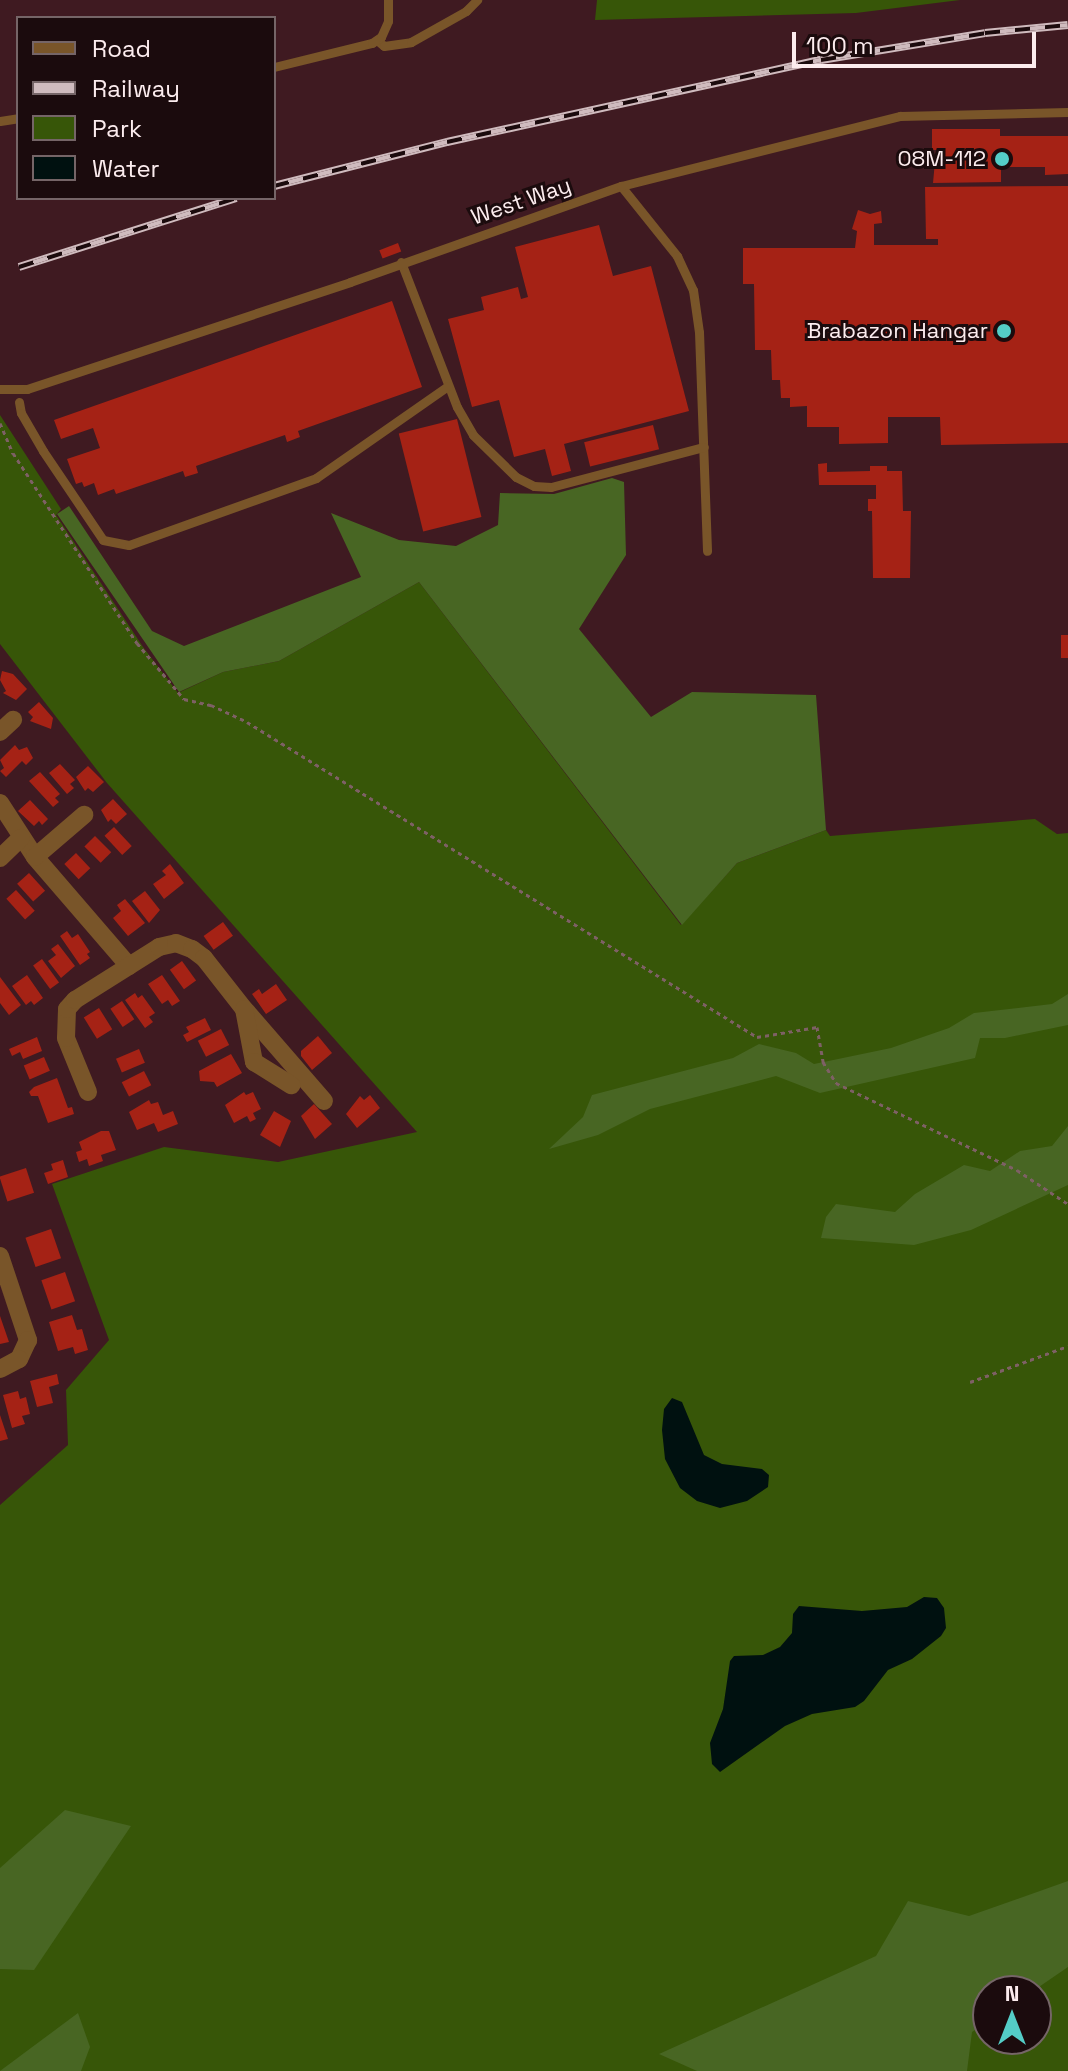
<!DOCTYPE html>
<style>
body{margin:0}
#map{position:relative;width:1068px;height:2071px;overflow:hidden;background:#3f1a21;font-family:"Space Grotesk",sans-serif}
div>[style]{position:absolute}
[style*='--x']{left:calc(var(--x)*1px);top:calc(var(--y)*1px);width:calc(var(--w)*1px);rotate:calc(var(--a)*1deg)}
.green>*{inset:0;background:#375608}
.forest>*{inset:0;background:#486623}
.water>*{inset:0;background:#001110}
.building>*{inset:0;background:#a52215;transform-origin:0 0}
.path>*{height:3px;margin-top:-1.5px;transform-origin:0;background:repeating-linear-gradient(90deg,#7e6065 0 4px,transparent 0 8px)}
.lane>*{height:9px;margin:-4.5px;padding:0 4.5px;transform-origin:4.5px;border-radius:4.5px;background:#795529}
.street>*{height:18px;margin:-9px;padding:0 9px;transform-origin:9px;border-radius:9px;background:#795529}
.rail>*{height:8px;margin-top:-4px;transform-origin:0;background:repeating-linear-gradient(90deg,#1b0b0d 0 15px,#cfbbbe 0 30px);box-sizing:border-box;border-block:2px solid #cfbbbe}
.dots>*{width:22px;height:22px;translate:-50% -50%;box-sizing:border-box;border:4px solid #1b0b0d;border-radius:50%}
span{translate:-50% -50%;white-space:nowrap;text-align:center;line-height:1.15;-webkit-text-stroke:6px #1b0b0d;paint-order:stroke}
.poi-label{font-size:22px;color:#fcecee}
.right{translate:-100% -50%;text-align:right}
.street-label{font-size:22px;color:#fcecee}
.legend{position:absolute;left:16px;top:16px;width:260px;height:184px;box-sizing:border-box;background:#1b0b0d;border:2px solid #756567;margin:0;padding:10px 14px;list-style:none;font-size:24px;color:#fcecee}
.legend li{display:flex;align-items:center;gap:16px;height:40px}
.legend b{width:40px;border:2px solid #756567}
.north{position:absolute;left:972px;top:1975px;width:80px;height:80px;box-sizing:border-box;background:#1b0b0d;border:2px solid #756567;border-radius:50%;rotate:0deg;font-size:22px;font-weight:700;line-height:32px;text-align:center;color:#fcecee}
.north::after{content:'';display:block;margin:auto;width:28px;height:36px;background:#54cdc7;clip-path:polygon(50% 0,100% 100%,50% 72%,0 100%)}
.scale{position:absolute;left:792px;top:32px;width:244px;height:36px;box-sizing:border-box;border:4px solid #fcecee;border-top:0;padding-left:10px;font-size:24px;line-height:28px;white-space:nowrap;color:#fcecee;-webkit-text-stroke:6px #1b0b0d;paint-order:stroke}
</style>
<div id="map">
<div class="green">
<i style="clip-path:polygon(597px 0,960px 0,856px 13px,595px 20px)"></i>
<i style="clip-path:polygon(evenodd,0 415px,61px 509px,56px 515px,143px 647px,178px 693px,223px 672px,279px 661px,419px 582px,681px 925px,737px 863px,826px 830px,830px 836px,1035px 819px,1057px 834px,1068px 833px,1068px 2071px,0 2071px,0 1505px,68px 1445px,66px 1390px,109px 1340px,52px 1184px,164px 1147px,278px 1162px,417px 1132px,107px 783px,0 644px,0 415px,988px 1991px,1036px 1991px,1036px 2039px,988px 2039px,988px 1991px)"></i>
</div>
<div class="forest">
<i style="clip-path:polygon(612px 478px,624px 482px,626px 555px,579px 629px,651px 717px,692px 692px,816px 695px,826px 830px,737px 863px,682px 925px,419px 582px,279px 661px,223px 672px,179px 692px,57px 514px,69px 506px,152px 631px,184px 646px,361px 577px,331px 513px,399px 540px,456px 546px,498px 525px,500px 493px,554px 494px)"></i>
<i style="clip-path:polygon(1068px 994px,1068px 1025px,1005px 1038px,980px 1038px,975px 1058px,820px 1093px,776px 1076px,650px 1109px,598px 1135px,549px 1149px,583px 1117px,592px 1095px,733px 1058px,759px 1044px,796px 1053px,814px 1064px,891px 1048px,949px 1028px,974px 1013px,1052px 1004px)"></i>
<i style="clip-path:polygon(1068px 1126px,1068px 1185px,971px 1230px,914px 1245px,821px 1238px,826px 1217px,836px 1204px,895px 1212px,915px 1194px,964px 1165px,990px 1171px,1020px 1151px,1052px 1146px)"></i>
<i style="clip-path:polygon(65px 1810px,131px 1826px,34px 1970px,0 1969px,0 1868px)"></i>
<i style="clip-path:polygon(1068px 1881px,1068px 1967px,1033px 1991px,988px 1991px,988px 2021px,972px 2032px,967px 2071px,697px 2071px,659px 2054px,876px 1956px,908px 1901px,969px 1916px)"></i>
<i style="clip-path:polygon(78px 2013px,90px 2047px,81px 2071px,0 2071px)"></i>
</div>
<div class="water">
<i style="clip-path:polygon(672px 1398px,682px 1402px,704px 1455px,722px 1464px,762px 1469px,769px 1475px,768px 1487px,747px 1501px,720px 1508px,697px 1501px,680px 1488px,665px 1459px,662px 1430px,664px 1409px)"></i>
<i style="clip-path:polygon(924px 1597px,937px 1598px,944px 1608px,946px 1628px,941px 1636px,912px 1659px,888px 1670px,864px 1701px,855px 1707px,812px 1714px,785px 1726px,720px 1772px,712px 1764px,710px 1743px,723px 1709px,730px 1661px,734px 1656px,763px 1655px,780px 1647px,792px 1633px,793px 1614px,799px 1606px,862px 1611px,907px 1607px)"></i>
</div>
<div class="building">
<i style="clip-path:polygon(932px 129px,1000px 129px,1000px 136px,1068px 136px,1068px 174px,1045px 175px,1045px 167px,1001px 167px,1001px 182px,933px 183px,936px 150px,932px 150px)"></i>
<i style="clip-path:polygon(1068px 186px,1068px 443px,941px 445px,940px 417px,888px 417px,888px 443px,839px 444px,839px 427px,807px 427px,807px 406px,790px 407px,790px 398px,781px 398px,780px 380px,772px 380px,771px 350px,755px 350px,754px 284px,743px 284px,743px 248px,855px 248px,857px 231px,852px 229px,858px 210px,870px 214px,881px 211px,882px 223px,874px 224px,874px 245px,938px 245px,938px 239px,926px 239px,925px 187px)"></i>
<i style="clip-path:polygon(599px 225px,613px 276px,651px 266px,689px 411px,564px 444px,571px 471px,552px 476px,545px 449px,514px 457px,499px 400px,472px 407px,448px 319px,484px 310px,481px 297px,518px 287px,521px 299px,528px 297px,515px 247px)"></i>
<i style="left:398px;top:243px;width:9px;height:20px;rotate:69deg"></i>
<i style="clip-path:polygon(392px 301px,422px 387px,298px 431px,300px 437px,287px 442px,285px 435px,196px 466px,198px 473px,185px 477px,183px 471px,116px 494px,114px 489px,98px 495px,94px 483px,84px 487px,82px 482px,76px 484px,67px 459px,100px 448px,93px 428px,61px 439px,54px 420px)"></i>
<i style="left:457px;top:419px;width:101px;height:60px;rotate:76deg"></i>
<i style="left:653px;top:425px;width:25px;height:71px;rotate:76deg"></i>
<i style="clip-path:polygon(827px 463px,827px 472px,870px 471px,870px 466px,887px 466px,887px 471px,902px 471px,903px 511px,911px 511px,910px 578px,873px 578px,872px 511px,868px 511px,868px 499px,876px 499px,876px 485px,819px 485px,818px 464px)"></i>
<i style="left:1061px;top:635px;width:7px;height:23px"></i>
<i style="clip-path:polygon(2px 671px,13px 674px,27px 689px,16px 700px,3px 693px,6px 691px,0 680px)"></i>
<i style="clip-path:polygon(39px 702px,53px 718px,51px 729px,30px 721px,33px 717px,28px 712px)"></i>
<i style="clip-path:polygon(15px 745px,19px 750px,27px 747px,33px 758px,26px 765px,22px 761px,6px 777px,0 771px,4px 768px,0 760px)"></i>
<i style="clip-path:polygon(60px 764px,75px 780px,70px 784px,74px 788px,67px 794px,49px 773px)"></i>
<i style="clip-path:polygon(88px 766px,104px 782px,93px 792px,88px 788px,85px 791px,76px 777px)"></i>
<i style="clip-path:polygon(40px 772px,60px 794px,55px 798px,59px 802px,53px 807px,29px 781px)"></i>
<i style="clip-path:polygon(113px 799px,127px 814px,116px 824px,111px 819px,108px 822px,101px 810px)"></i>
<i style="clip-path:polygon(30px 800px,48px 819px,42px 825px,39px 821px,34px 826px,18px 811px)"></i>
<i style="left:114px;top:827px;width:26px;height:13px;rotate:47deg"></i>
<i style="left:95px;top:836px;width:23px;height:15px;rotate:45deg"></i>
<i style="left:76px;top:853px;width:21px;height:16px;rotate:47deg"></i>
<i style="clip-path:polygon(170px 864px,184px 883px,164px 899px,153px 884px,166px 875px,162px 871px)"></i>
<i style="left:29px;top:873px;width:24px;height:16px;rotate:48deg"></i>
<i style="left:16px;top:890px;width:28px;height:13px;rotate:48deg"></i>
<i style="clip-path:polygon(145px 891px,160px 910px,149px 923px,132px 901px)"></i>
<i style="clip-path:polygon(125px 899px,145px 923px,128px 936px,113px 918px,121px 911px,117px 905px)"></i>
<i style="left:223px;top:922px;width:17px;height:24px;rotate:54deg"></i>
<i style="clip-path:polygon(67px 931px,72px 938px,78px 934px,90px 952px,87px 954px,90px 958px,80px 965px,60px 936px)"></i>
<i style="clip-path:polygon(58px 944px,75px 966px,61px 978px,48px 961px,56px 955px,51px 949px)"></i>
<i style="left:42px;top:959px;width:29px;height:11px;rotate:54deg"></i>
<i style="left:182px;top:961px;width:24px;height:15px;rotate:54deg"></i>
<i style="clip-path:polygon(27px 975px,43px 998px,34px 1005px,31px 1001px,26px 1005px,12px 986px)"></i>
<i style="clip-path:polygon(162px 975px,180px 1001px,172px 1006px,168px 1000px,162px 1004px,148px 984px)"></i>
<i style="clip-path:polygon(0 977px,21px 1005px,9px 1015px,0 1003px)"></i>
<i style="clip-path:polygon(276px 984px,287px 1000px,266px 1014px,252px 994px,259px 989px,262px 994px)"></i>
<i style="clip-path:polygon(135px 993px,138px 998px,142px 995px,155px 1013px,149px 1017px,153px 1022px,145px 1028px,125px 1000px)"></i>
<i style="left:122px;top:1001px;width:22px;height:14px;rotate:56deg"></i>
<i style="left:99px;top:1008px;width:25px;height:18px;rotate:58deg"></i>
<i style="clip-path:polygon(205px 1018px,211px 1030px,187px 1042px,183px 1035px,189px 1032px,186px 1027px)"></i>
<i style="left:221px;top:1029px;width:18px;height:26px;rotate:63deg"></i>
<i style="clip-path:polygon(318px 1036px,332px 1053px,312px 1070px,301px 1056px,301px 1051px)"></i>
<i style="clip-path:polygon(37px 1037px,42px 1051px,23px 1059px,20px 1052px,12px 1056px,9px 1049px)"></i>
<i style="left:139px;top:1049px;width:15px;height:25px;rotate:67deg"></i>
<i style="clip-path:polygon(231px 1054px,242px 1073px,217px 1087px,214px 1082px,200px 1081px,199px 1071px)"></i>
<i style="left:44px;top:1057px;width:15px;height:22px;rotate:67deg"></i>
<i style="left:144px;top:1071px;width:16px;height:25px;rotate:63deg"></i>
<i style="clip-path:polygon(57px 1078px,68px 1108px,72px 1107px,74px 1114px,48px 1123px,38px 1096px,31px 1096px,29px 1092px,34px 1087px)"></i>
<i style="clip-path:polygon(244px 1092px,246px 1095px,253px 1092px,261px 1109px,253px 1113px,256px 1119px,250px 1122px,247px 1116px,234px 1123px,225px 1105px)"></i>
<i style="clip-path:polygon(370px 1095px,380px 1108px,357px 1128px,346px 1114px,360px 1096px,364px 1100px)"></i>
<i style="clip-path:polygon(149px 1100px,151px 1104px,158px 1102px,163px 1115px,173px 1111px,178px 1124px,158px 1132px,154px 1123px,137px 1130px,129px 1112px)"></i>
<i style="clip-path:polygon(314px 1104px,332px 1124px,315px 1139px,301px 1116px)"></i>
<i style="clip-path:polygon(274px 1111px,291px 1121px,280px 1147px,260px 1135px)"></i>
<i style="clip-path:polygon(101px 1131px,109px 1131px,116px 1150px,101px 1155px,103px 1161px,89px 1166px,87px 1159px,79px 1162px,76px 1152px,82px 1150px,79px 1142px)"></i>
<i style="clip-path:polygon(63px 1160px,68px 1177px,48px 1184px,44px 1173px,53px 1170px,51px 1164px)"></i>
<i style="left:26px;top:1168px;width:26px;height:28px;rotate:72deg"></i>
<i style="left:51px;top:1229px;width:31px;height:27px;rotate:71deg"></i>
<i style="left:65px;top:1272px;width:31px;height:25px;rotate:71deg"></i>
<i style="clip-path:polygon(72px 1315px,77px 1330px,82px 1329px,88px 1350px,75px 1354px,73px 1347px,58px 1351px,49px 1322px)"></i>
<i style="clip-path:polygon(0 1316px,9px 1342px,0 1344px)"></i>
<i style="clip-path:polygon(57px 1374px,59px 1384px,49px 1387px,53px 1403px,37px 1407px,30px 1381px)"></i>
<i style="clip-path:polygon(18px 1391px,20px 1399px,26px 1397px,30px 1414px,22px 1416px,25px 1424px,12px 1428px,3px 1395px)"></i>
<i style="clip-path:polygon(0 1415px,8px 1439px,0 1441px)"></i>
</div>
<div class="path">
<i style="--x:0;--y:423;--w:33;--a:67"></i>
<i style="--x:13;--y:453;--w:227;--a:56.9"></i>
<i style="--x:137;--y:643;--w:73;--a:50"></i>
<i style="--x:184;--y:699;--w:28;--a:13"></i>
<i style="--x:211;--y:705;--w:40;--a:25"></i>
<i style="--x:247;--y:722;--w:599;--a:31.7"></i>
<i style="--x:757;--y:1037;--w:61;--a:-9.5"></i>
<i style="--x:817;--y:1027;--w:36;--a:80"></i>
<i style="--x:823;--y:1062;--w:25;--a:58"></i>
<i style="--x:836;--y:1083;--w:201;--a:25.7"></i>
<i style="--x:1017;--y:1170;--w:61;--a:33.7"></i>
<i style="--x:970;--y:1382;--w:104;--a:-20.2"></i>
</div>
<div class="lane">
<i style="--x:377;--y:40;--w:9;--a:41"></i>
<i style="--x:384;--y:46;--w:27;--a:-8"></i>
<i style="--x:411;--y:42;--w:63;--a:-29.4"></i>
<i style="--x:466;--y:11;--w:16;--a:-45"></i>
<i style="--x:274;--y:67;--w:101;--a:-13.8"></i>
<i style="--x:372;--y:43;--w:11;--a:-34"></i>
<i style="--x:381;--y:37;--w:17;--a:-66"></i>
<i style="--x:388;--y:21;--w:21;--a:-90"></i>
<i style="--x:0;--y:121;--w:18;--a:-9"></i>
<i style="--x:621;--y:186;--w:90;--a:51.3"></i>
<i style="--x:677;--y:256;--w:38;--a:65"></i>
<i style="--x:693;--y:290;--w:42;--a:81.9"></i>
<i style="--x:699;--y:332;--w:219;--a:87.9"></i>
<i style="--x:401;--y:262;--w:155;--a:68.9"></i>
<i style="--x:457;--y:407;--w:32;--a:60"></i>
<i style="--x:473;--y:435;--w:60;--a:44.3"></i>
<i style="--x:516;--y:477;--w:20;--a:27"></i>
<i style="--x:534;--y:486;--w:17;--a:3"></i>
<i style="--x:551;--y:487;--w:158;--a:-14.7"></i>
<i style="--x:0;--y:389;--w:27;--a:0"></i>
<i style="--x:27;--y:389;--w:340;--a:-18.3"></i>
<i style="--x:350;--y:282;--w:288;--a:-19.5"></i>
<i style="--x:621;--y:186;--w:288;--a:-14.1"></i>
<i style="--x:900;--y:116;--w:168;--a:-1.4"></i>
<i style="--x:19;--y:402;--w:11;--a:80"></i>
<i style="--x:21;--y:413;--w:44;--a:59.9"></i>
<i style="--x:43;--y:451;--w:107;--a:56"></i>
<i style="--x:103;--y:540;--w:26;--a:11"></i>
<i style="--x:129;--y:545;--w:199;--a:-19.7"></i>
<i style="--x:316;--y:478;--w:161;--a:-34.9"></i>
</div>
<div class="street">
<i style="--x:0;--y:732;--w:18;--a:-43"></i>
<i style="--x:0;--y:803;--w:64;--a:57.1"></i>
<i style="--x:35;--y:857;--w:144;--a:49.2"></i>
<i style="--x:35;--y:857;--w:65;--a:-40.6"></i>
<i style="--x:0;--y:858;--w:29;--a:-44"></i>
<i style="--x:246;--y:1011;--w:119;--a:49.1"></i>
<i style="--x:88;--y:1092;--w:58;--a:-112.2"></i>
<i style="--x:66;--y:1038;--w:29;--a:-88"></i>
<i style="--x:67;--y:1009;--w:12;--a:-48"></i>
<i style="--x:75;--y:1000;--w:99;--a:-32.2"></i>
<i style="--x:159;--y:947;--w:17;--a:-13"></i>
<i style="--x:176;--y:943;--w:17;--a:21"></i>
<i style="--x:192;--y:949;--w:15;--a:37"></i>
<i style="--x:204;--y:958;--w:65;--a:51.9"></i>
<i style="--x:244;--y:1009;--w:54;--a:79.3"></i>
<i style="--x:254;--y:1062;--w:44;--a:31.9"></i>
<i style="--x:0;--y:1256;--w:89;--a:71.6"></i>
<i style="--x:28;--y:1340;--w:21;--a:115"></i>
<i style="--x:19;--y:1359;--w:21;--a:152"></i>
</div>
<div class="rail">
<i style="--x:274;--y:186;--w:179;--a:-14.3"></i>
<i style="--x:447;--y:142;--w:383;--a:-12.4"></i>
<i style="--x:821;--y:60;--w:166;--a:-9.3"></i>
<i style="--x:985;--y:33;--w:83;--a:-5.5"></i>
<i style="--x:19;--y:267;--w:228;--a:-17.6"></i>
</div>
<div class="dots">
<i style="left:1002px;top:159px;background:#54cdc7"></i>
<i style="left:1004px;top:331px;background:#54cdc7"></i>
</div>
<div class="poi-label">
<span class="right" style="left:986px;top:159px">08M-112</span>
<span class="right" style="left:988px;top:331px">Brabazon Hangar</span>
</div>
<div class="street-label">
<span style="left:521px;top:201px;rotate:-19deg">West Way</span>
</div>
<ul class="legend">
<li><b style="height:10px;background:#795529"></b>Road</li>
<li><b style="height:10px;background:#cfbbbe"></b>Railway</li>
<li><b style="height:22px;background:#375608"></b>Park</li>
<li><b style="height:22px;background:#001110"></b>Water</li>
</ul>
<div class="north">N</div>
<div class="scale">100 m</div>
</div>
